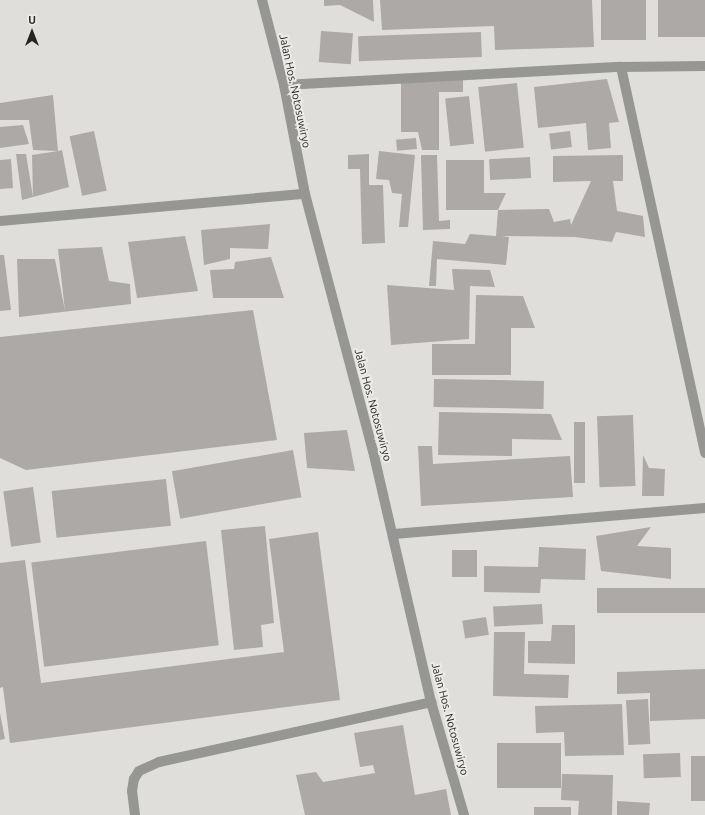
<!DOCTYPE html>
<style>
body{margin:0}
#map{position:relative;width:705px;height:815px;overflow:hidden;background:#e0dedb;font-family:Ubuntu,sans-serif}
div>[style]{position:absolute}
[style*='--x']{left:calc(var(--x)*1px);top:calc(var(--y)*1px);width:calc(var(--w)*1px);rotate:calc(var(--a)*1deg)}
.building>*{inset:0;background:#aca9a7;transform-origin:0 0}
.minor>*{height:10px;margin:-5px;padding:0 5px;transform-origin:5px;border-radius:5px;background:#969694}
span{translate:-50% -50%;white-space:nowrap;text-align:center;line-height:1.15;-webkit-text-stroke:4px #edebe8;paint-order:stroke}
.street-label{font-size:11px;color:#262524}
.north{position:absolute;left:12px;top:12px;width:40px;height:40px;-webkit-text-stroke:3px #edebe8;paint-order:stroke;rotate:0deg;font-size:11px;font-weight:700;line-height:16px;text-align:center;color:#262524}
.north::after{content:'';display:block;margin:auto;width:14px;height:18px;background:#262524;clip-path:polygon(50% 0,100% 100%,50% 72%,0 100%)}
</style>
<div id="map">
<div class="building">
<i style="clip-path:polygon(324px 0,373px 0,374px 22px,340px 5px,324px 6px)"></i>
<i style="clip-path:polygon(380px 0,592px 0,594px 47px,495px 50px,494px 26px,382px 30px)"></i>
<i style="left:601px;top:0;width:45px;height:40px"></i>
<i style="left:658px;top:0;width:47px;height:37px"></i>
<i style="left:321px;top:31px;width:32px;height:31px;rotate:4deg"></i>
<i style="left:481px;top:32px;width:25px;height:123px;rotate:88deg"></i>
<i style="clip-path:polygon(401px 79px,463px 80px,463px 92px,439px 92px,439px 150px,422px 150px,418px 132px,401px 132px)"></i>
<i style="clip-path:polygon(607px 79px,619px 122px,609px 123px,611px 148px,588px 150px,586px 123px,538px 128px,534px 87px)"></i>
<i style="left:517px;top:83px;width:65px;height:39px;rotate:84deg"></i>
<i style="clip-path:polygon(53px 95px,58px 151px,62px 150px,69px 187px,33px 197px,22px 200px,16px 154px,26px 154px,33px 197px,32px 155px,58px 151px,33px 150px,29px 120px,0 120px,0 103px)"></i>
<i style="left:469px;top:96px;width:48px;height:24px;rotate:84deg"></i>
<i style="clip-path:polygon(23px 125px,29px 144px,0 148px,0 127px)"></i>
<i style="left:94px;top:131px;width:61px;height:25px;rotate:78deg"></i>
<i style="left:570px;top:131px;width:16px;height:21px;rotate:83deg"></i>
<i style="left:416px;top:138px;width:11px;height:20px;rotate:85deg"></i>
<i style="clip-path:polygon(379px 151px,415px 155px,408px 227px,399px 227px,402px 194px,392px 193px,389px 180px,376px 179px)"></i>
<i style="clip-path:polygon(369px 154px,369px 185px,383px 185px,385px 243px,362px 244px,360px 169px,348px 169px,348px 155px)"></i>
<i style="clip-path:polygon(421px 155px,437px 155px,439px 221px,450px 220px,450px 229px,423px 230px)"></i>
<i style="clip-path:polygon(623px 155px,623px 181px,613px 181px,617px 211px,643px 216px,645px 237px,616px 232px,612px 242px,575px 237px,501px 236px,509px 237px,506px 265px,437px 259px,436px 286px,429px 286px,433px 241px,465px 244px,470px 234px,496px 236px,498px 210px,446px 210px,446px 160px,484px 160px,484px 193px,506px 193px,498px 210px,549px 209px,554px 222px,570px 219px,571px 225px,591px 181px,553px 182px,553px 156px)"></i>
<i style="left:530px;top:157px;width:21px;height:41px;rotate:87deg"></i>
<i style="clip-path:polygon(11px 159px,13px 188px,0 189px,0 160px)"></i>
<i style="clip-path:polygon(270px 224px,268px 249px,230px 248px,230px 259px,204px 265px,201px 230px)"></i>
<i style="clip-path:polygon(185px 236px,198px 291px,137px 298px,128px 242px)"></i>
<i style="clip-path:polygon(102px 247px,109px 281px,130px 284px,131px 304px,19px 317px,17px 259px,55px 259px,65px 311px,58px 249px)"></i>
<i style="clip-path:polygon(0 255px,4px 255px,11px 310px,0 311px)"></i>
<i style="clip-path:polygon(271px 257px,284px 298px,213px 298px,210px 270px,234px 269px,235px 262px)"></i>
<i style="clip-path:polygon(452px 269px,490px 270px,495px 287px,470px 286px,469px 339px,391px 345px,387px 285px,454px 290px)"></i>
<i style="clip-path:polygon(476px 295px,523px 296px,535px 328px,511px 328px,511px 375px,432px 375px,432px 344px,475px 344px)"></i>
<i style="clip-path:polygon(253px 310px,277px 440px,26px 470px,0 458px,0 337px)"></i>
<i style="left:434px;top:379px;width:110px;height:28px;rotate:1deg"></i>
<i style="clip-path:polygon(439px 412px,551px 414px,562px 440px,512px 439px,512px 456px,438px 455px)"></i>
<i style="left:633px;top:415px;width:71px;height:36px;rotate:88deg"></i>
<i style="left:574px;top:422px;width:11px;height:61px"></i>
<i style="clip-path:polygon(347px 430px,355px 471px,307px 468px,304px 433px)"></i>
<i style="clip-path:polygon(418px 446px,432px 446px,433px 464px,570px 456px,573px 497px,421px 506px)"></i>
<i style="left:293px;top:450px;width:48px;height:123px;rotate:80deg"></i>
<i style="clip-path:polygon(643px 455px,649px 468px,665px 469px,664px 496px,642px 496px)"></i>
<i style="left:166px;top:479px;width:47px;height:115px;rotate:84deg"></i>
<i style="left:33px;top:487px;width:56px;height:30px;rotate:82deg"></i>
<i style="clip-path:polygon(265px 526px,274px 623px,261px 625px,263px 647px,234px 650px,221px 530px)"></i>
<i style="clip-path:polygon(651px 527px,637px 546px,671px 548px,671px 579px,601px 571px,596px 536px)"></i>
<i style="clip-path:polygon(318px 532px,340px 700px,10px 743px,3px 687px,0 688px,0 563px,25px 560px,41px 683px,284px 652px,269px 539px)"></i>
<i style="left:206px;top:541px;width:105px;height:176px;rotate:83deg"></i>
<i style="clip-path:polygon(539px 547px,586px 549px,585px 580px,541px 579px,540px 593px,484px 592px,484px 566px,538px 567px)"></i>
<i style="left:452px;top:550px;width:25px;height:27px"></i>
<i style="left:597px;top:588px;width:108px;height:25px"></i>
<i style="left:542px;top:604px;width:20px;height:49px;rotate:87deg"></i>
<i style="left:486px;top:617px;width:18px;height:24px;rotate:81deg"></i>
<i style="clip-path:polygon(552px 625px,575px 625px,575px 664px,528px 663px,528px 641px,551px 641px)"></i>
<i style="clip-path:polygon(494px 632px,525px 632px,524px 674px,569px 675px,568px 698px,493px 696px)"></i>
<i style="clip-path:polygon(705px 669px,705px 719px,650px 721px,650px 693px,617px 694px,617px 672px)"></i>
<i style="left:648px;top:699px;width:45px;height:22px;rotate:87deg"></i>
<i style="clip-path:polygon(622px 704px,624px 755px,565px 756px,564px 732px,536px 733px,535px 706px)"></i>
<i style="clip-path:polygon(0 713px,5px 739px,0 740px)"></i>
<i style="clip-path:polygon(403px 725px,415px 795px,446px 789px,451px 815px,305px 815px,296px 775px,316px 772px,323px 782px,375px 773px,373px 765px,360px 767px,354px 733px)"></i>
<i style="left:497px;top:743px;width:64px;height:45px"></i>
<i style="left:680px;top:753px;width:24px;height:37px;rotate:88deg"></i>
<i style="left:691px;top:756px;width:14px;height:45px"></i>
<i style="clip-path:polygon(562px 774px,613px 775px,612px 815px,578px 815px,579px 801px,561px 800px)"></i>
<i style="clip-path:polygon(617px 801px,650px 803px,649px 815px,617px 815px)"></i>
<i style="left:571px;top:807px;width:8px;height:37px;rotate:90deg"></i>
</div>
<div class="minor">
<i style="--x:262;--y:0;--w:88;--a:75.5"></i>
<i style="--x:284;--y:85;--w:111;--a:79.1"></i>
<i style="--x:305;--y:194;--w:266;--a:75.2"></i>
<i style="--x:373;--y:451;--w:258;--a:77"></i>
<i style="--x:431;--y:702;--w:118;--a:73.7"></i>
<i style="--x:621;--y:67;--w:395;--a:77.7"></i>
<i style="--x:284;--y:85;--w:337;--a:-3.1"></i>
<i style="--x:621;--y:67;--w:84;--a:-0.7"></i>
<i style="--x:0;--y:221;--w:306;--a:-5.1"></i>
<i style="--x:394;--y:534;--w:312;--a:-4.8"></i>
<i style="--x:135;--y:815;--w:24;--a:-97"></i>
<i style="--x:132;--y:791;--w:12;--a:-81"></i>
<i style="--x:134;--y:779;--w:9;--a:-58"></i>
<i style="--x:139;--y:771;--w:22;--a:-24"></i>
<i style="--x:159;--y:762;--w:279;--a:-12.4"></i>
</div>
<div class="street-label">
<span style="left:295px;top:91px;rotate:78deg">Jalan Hos. Notosuwiryo</span>
<span style="left:373px;top:405px;rotate:75deg">Jalan Hos. Notosuwiryo</span>
<span style="left:450px;top:719px;rotate:75deg">Jalan Hos. Notosuwiryo</span>
</div>
<div class="north">U</div>
</div>
